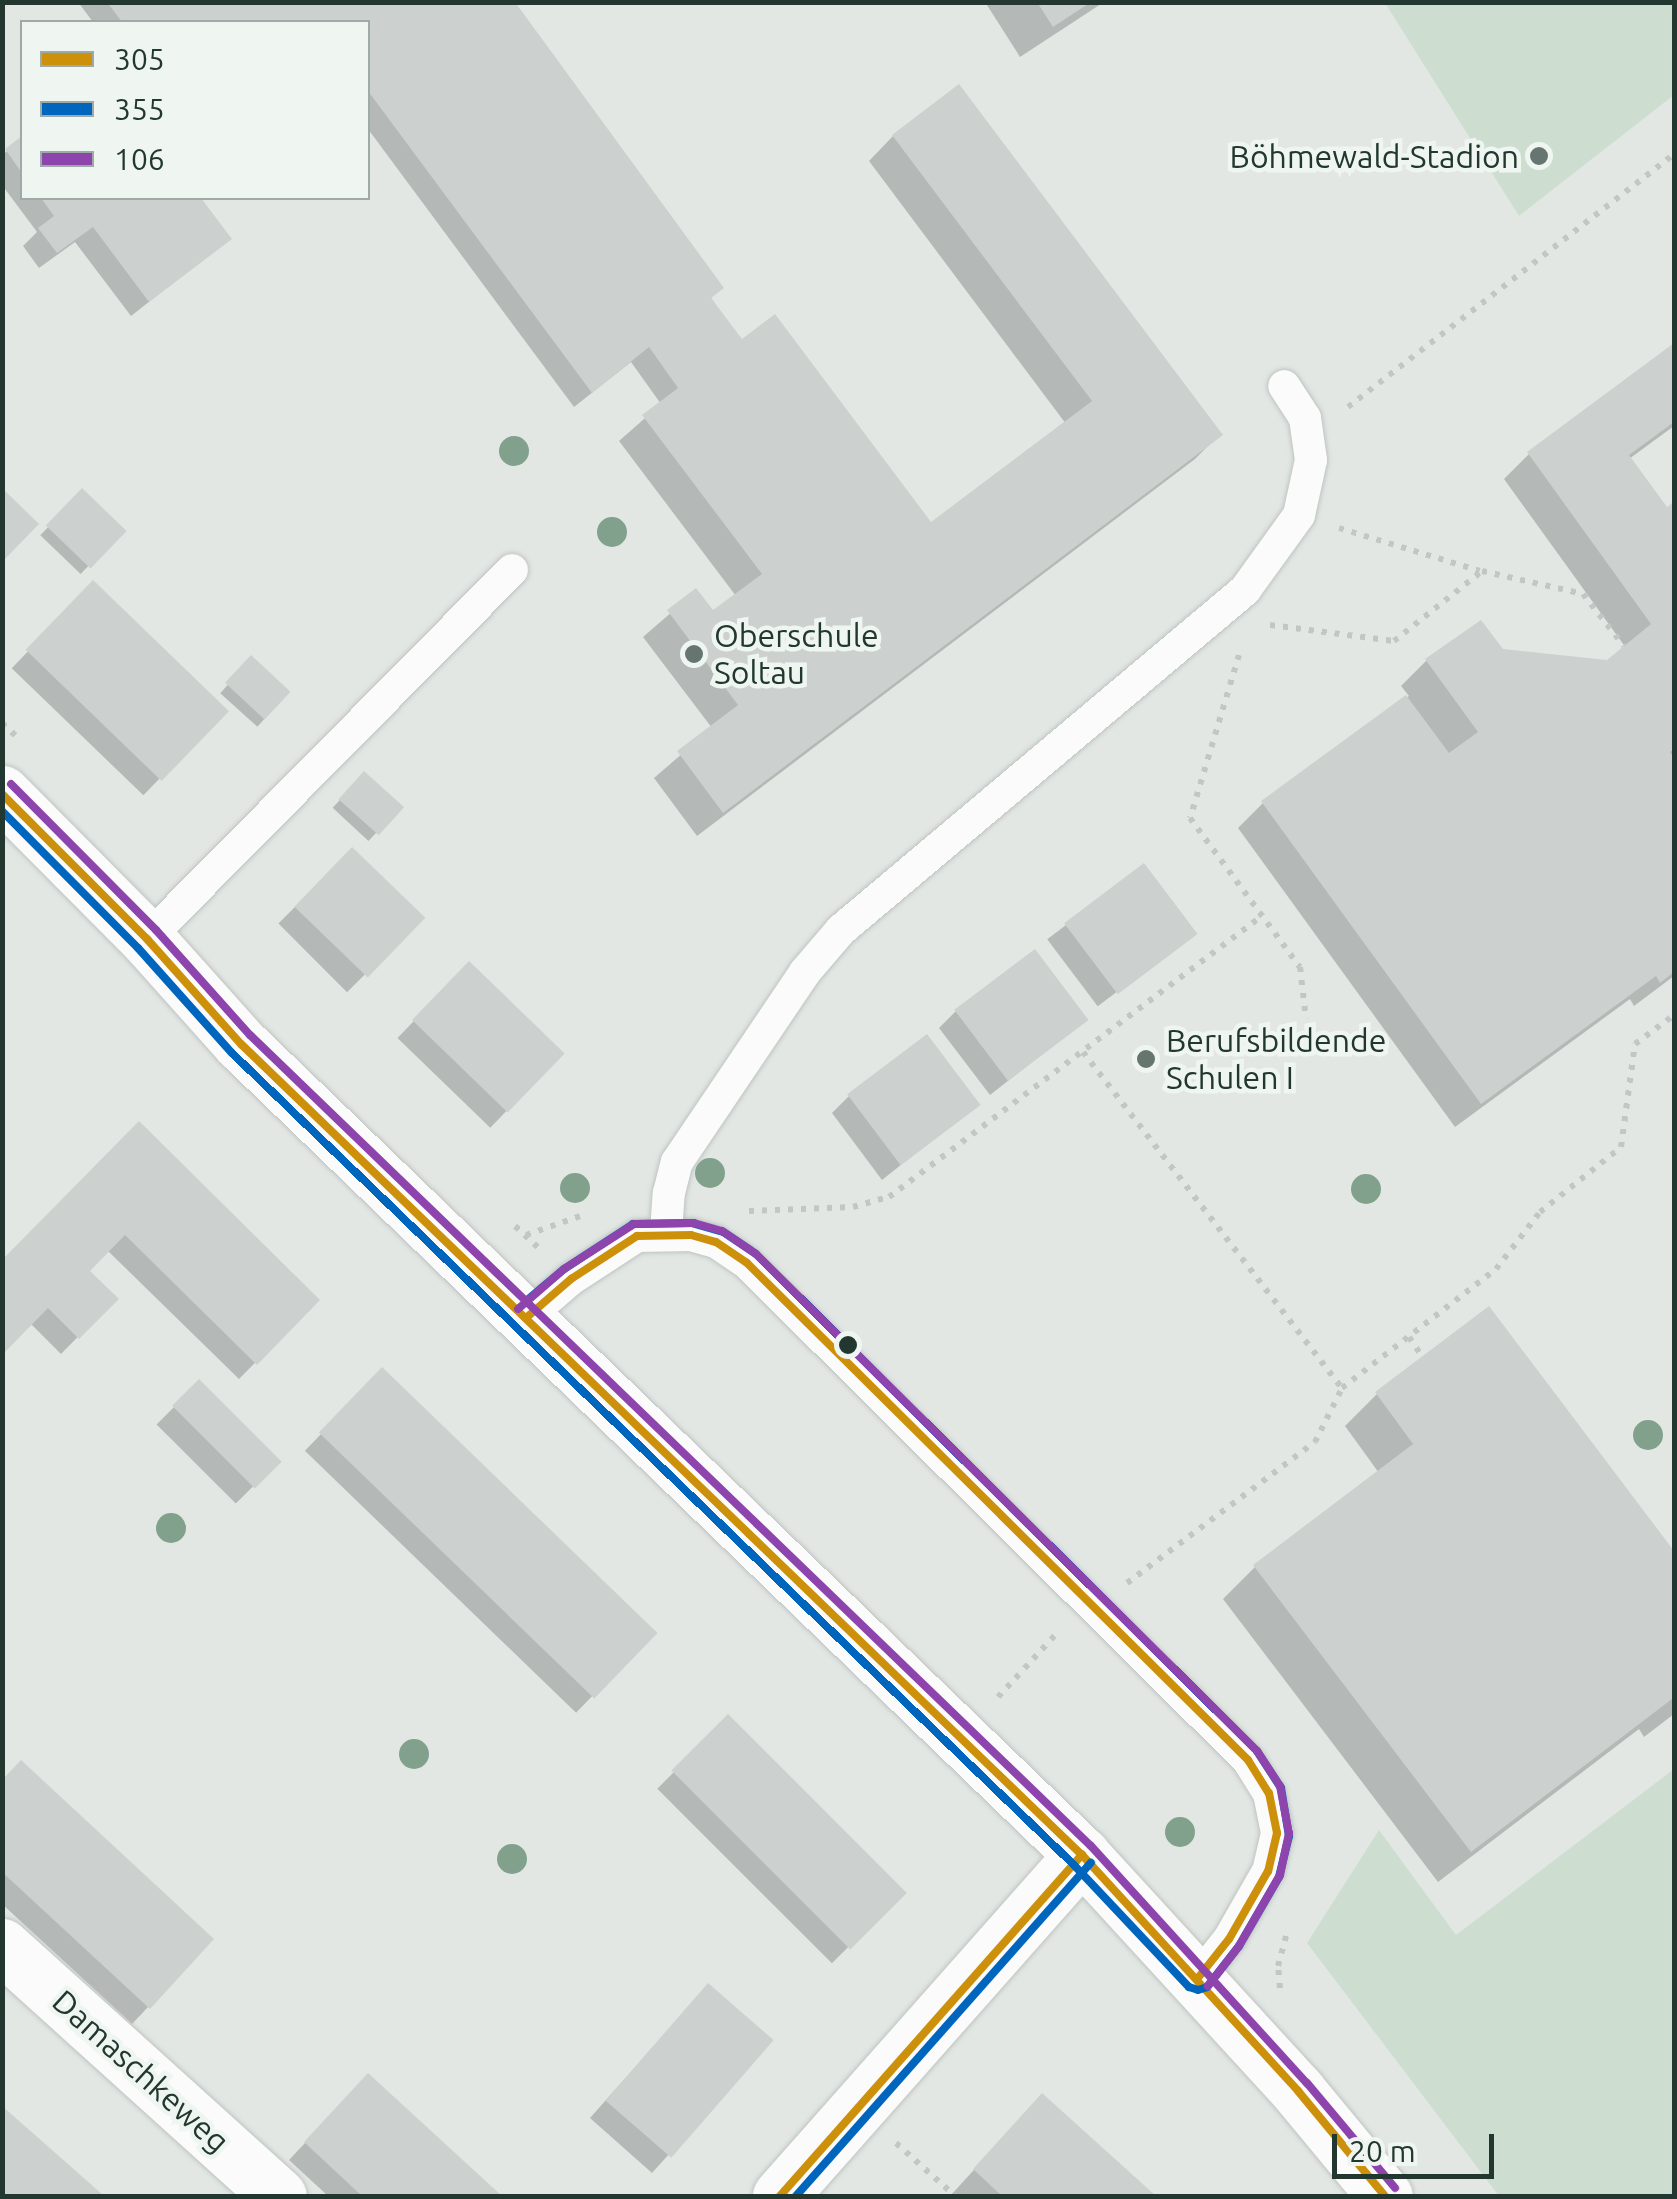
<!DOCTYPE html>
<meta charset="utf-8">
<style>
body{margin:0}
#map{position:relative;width:1677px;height:2199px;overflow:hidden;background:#e2e7e4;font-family:Ubuntu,sans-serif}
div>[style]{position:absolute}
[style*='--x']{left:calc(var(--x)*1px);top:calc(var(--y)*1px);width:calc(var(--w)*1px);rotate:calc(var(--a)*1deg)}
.green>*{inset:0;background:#cdded1}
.shadow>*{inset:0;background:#0003;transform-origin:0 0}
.building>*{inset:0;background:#ccd0ce;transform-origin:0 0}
.path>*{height:6px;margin-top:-3px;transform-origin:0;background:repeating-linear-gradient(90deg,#c0c7c4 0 5px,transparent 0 13px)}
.roads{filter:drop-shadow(0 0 2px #bfc4c1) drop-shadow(0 0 2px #bfc4c1)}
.lane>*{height:32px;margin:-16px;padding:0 16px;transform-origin:16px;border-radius:16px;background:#fbfbfb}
.street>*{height:55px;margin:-27.5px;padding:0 27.5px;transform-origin:27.5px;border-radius:27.5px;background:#fbfbfb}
.secondary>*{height:55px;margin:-27.5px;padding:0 27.5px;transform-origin:27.5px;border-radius:27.5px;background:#fbfbfb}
.bus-1>*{height:8px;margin:-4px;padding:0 4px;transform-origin:4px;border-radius:4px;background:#cd900a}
.bus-2>*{height:8px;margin:-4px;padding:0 4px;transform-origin:4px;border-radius:4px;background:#0065bd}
.bus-3>*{height:8px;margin:-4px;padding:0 4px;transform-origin:4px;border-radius:4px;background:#8e44ad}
.trees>*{width:30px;height:30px;margin:-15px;border-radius:50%;background:#81a18d}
.dots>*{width:28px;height:28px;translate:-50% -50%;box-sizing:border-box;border:5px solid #eff6f2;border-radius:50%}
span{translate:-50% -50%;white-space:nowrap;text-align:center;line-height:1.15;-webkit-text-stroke:9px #eff6f2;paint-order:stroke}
.poi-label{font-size:32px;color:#233731}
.right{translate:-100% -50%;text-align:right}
.left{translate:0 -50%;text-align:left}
.street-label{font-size:32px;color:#233731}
.frame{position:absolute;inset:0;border:5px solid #233731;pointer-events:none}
.legend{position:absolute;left:20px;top:20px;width:350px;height:180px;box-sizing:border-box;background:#eff6f2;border:2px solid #9daaa5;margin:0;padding:12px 18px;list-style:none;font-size:30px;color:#233731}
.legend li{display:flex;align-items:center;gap:20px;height:50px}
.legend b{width:50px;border:2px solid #9daaa5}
.scale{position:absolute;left:1332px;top:2134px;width:162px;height:45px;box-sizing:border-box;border:5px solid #233731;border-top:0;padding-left:12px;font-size:30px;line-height:35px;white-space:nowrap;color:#233731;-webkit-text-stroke:8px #eff6f2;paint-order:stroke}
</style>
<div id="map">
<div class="green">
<i style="clip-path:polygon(1385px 3px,1674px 3px,1674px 95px,1519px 216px)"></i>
<i style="clip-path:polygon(1674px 1769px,1674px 2196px,1499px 2196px,1307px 1943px,1379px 1830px,1456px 1935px)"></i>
</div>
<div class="shadow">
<i style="clip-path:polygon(78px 2px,512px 2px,738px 338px,931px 526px,1066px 424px,869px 161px,893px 136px,1220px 434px,1195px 459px,697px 836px,654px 778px,712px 728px,643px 637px,696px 591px,712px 613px,736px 596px,619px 441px,661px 404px,631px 362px,574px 407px,368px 129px,368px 22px,93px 22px)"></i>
<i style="clip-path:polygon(985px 2px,1104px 2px,1020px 57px)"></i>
<i style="clip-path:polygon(22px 139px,22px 198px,198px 198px,229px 239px,131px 316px,75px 242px,39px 268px,23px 246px,37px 232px,2px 185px,2px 155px)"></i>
<i style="clip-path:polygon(1674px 347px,1674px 426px,1629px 459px,1667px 511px,1674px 505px,1674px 753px,1670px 756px,1674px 763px,1674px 976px,1634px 1006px,1630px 999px,1455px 1127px,1238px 828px,1263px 803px,1409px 696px,1401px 686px,1426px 661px,1481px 623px,1502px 651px,1608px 662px,1626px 648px,1504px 479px,1529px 454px)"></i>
<i style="left:82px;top:492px;width:56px;height:60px;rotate:44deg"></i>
<i style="left:93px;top:584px;width:183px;height:117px;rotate:44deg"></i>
<i style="left:251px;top:659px;width:50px;height:46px;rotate:42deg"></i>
<i style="left:364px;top:774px;width:49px;height:46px;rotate:43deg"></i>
<i style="left:352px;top:850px;width:97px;height:104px;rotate:45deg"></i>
<i style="left:1143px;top:867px;width:84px;height:120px;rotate:53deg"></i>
<i style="left:469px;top:964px;width:129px;height:103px;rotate:44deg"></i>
<i style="clip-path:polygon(956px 1011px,1085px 1020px,990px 1095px,939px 1028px)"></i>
<i style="clip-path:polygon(849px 1096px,976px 1105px,882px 1180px,832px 1113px)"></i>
<i style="clip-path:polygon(139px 1125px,317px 1300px,239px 1379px,107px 1250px,87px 1271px,115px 1299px,61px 1354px,30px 1323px)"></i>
<i style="clip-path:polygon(1489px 1309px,1674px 1555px,1674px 1714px,1644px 1737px,1639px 1729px,1438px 1882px,1223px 1599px,1255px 1567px,1379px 1473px,1345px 1426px,1377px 1394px)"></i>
<i style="left:382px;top:1371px;width:377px;height:111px;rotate:44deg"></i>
<i style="left:199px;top:1382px;width:112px;height:60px;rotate:45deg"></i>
<i style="left:728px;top:1718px;width:247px;height:100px;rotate:45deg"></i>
<i style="clip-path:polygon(2px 1783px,148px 2007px,132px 2024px,2px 1904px)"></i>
<i style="clip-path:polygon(692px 2003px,771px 2041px,652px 2173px,590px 2118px)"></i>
<i style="clip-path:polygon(368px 2076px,498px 2196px,328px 2196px,289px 2160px)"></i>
<i style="clip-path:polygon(1042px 2096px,1152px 2196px,950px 2196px)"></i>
</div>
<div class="building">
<i style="clip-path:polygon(107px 2px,515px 2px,724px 288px,711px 298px,742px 339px,775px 314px,931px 522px,1092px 401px,892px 135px,959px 84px,1223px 435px,723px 813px,677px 751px,738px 705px,667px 610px,696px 588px,713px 610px,762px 574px,642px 415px,678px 388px,649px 347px,592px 393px,368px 91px,368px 22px,122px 22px)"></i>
<i style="clip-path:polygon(1037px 2px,1091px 2px,1053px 27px)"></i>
<i style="clip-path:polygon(22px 136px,22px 173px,5px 149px)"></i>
<i style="clip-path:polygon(41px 198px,201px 198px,232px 239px,149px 302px,93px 227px,57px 253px,38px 228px,54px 216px)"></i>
<i style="clip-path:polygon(1674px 343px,1674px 422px,1629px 455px,1667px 507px,1674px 502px,1674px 749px,1670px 752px,1674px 759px,1674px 972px,1660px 983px,1656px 976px,1481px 1104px,1261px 801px,1406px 695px,1449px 753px,1478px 732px,1425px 659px,1481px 620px,1503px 649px,1607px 660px,1651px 624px,1527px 452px)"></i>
<i style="clip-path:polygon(2px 488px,39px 524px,2px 562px)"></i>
<i style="left:82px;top:488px;width:62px;height:52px;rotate:44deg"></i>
<i style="left:93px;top:580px;width:189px;height:97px;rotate:44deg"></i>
<i style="left:251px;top:655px;width:54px;height:38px;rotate:43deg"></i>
<i style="left:364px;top:771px;width:54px;height:38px;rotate:42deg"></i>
<i style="left:352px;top:847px;width:102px;height:83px;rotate:44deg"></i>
<i style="left:1144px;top:863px;width:89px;height:100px;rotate:53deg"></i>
<i style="left:1035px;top:949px;width:89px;height:101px;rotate:53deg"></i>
<i style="left:469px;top:961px;width:133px;height:82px;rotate:44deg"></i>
<i style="left:927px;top:1034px;width:89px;height:100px;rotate:53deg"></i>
<i style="clip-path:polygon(139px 1121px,320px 1300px,257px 1365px,125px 1235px,90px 1271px,119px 1299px,79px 1339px,48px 1308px,2px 1355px,2px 1260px)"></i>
<i style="clip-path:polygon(1489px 1306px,1674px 1551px,1674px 1702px,1672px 1699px,1471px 1852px,1253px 1565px,1413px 1444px,1375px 1392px)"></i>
<i style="left:382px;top:1367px;width:383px;height:91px;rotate:44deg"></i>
<i style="left:199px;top:1379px;width:117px;height:38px;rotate:45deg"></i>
<i style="left:728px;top:1714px;width:253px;height:80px;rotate:45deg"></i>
<i style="clip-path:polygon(21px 1760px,214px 1939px,150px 2009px,2px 1872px,2px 1780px)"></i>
<i style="left:708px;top:1983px;width:87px;height:156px;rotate:41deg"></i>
<i style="clip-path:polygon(368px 2073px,502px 2196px,362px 2196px,304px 2142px)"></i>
<i style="clip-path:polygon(1042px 2093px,1156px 2196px,1002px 2196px,973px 2169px)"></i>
<i style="clip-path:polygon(2px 2106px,77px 2172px,104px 2196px,2px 2196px)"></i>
</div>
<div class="path">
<i style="--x:1348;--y:407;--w:413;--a:-37.8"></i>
<i style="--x:1339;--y:528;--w:147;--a:17"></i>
<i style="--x:1270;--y:625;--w:125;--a:7.4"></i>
<i style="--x:1394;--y:641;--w:112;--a:-38.5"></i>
<i style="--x:1482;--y:571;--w:104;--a:12.8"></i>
<i style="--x:1583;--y:594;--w:66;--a:51.7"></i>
<i style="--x:1239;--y:655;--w:170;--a:106.7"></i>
<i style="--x:1190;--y:818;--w:185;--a:53.6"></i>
<i style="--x:1300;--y:967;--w:52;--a:83.4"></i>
<i style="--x:2;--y:723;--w:23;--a:43"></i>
<i style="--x:1083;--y:1052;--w:424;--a:52.4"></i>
<i style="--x:749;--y:1211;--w:104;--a:-2.2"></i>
<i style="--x:853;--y:1207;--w:37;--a:-16"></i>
<i style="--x:889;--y:1197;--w:465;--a:-37"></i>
<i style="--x:515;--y:1226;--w:33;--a:43"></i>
<i style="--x:526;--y:1235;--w:64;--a:-19.3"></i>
<i style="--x:1409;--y:1337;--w:23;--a:56"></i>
<i style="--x:1127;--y:1583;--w:235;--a:-36.9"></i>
<i style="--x:1315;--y:1442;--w:60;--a:-63.4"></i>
<i style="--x:1342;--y:1388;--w:195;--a:-37.7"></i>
<i style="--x:1496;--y:1269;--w:72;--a:-52.3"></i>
<i style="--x:1540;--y:1212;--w:104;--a:-38.7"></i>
<i style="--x:1621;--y:1147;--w:104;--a:-82.3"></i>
<i style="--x:1635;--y:1044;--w:49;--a:-36.6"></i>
<i style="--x:998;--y:1697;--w:87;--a:-47.3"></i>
<i style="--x:1280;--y:1988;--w:22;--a:-95"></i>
<i style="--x:1278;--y:1966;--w:35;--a:-75"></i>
<i style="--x:896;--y:2143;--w:79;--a:41.9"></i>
</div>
<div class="roads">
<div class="lane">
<i style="--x:147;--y:939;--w:519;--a:-45.31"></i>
<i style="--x:666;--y:1232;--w:39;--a:-86"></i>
<i style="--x:669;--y:1193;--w:32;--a:-76"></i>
<i style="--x:677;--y:1162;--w:229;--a:-56"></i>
<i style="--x:805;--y:972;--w:55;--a:-49.4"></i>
<i style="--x:841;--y:930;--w:528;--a:-40.08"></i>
<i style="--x:1245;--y:590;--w:92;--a:-54.2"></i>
<i style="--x:1299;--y:515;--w:56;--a:-77.7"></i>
<i style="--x:1311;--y:460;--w:42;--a:-98.1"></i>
<i style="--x:1305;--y:418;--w:38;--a:-123"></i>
<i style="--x:526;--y:1318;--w:60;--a:-40.9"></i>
<i style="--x:571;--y:1279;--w:79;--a:-33.1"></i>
<i style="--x:637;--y:1236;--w:54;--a:-1.1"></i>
<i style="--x:691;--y:1235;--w:26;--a:16"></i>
<i style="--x:716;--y:1242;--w:37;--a:34"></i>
<i style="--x:747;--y:1263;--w:706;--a:44.77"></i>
<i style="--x:1248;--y:1760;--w:39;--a:58"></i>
<i style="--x:1269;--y:1793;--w:41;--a:78.7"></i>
<i style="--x:1277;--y:1833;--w:39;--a:103"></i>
<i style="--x:1268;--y:1871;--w:78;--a:119.8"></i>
<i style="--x:1229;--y:1939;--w:50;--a:128.5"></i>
</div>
<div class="street">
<i style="--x:2;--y:1946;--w:373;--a:42.1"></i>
<i style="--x:780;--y:2196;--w:456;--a:-48.5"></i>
</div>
<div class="secondary">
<i style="--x:2;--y:793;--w:206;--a:45.2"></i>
<i style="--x:147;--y:939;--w:141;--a:48.2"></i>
<i style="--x:241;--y:1044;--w:1168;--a:43.96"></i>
<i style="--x:1082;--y:1855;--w:320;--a:47.5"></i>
<i style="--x:1298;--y:2091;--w:136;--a:50.4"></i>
</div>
</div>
<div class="bus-1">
<i style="--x:2;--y:794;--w:205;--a:45"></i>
<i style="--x:147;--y:939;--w:141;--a:48.2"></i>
<i style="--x:241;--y:1044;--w:1168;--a:43.96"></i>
<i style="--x:1082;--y:1855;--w:320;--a:47.5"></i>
<i style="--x:1298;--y:2091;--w:136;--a:50.4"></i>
<i style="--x:526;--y:1318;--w:60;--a:-40.9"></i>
<i style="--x:571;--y:1279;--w:79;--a:-33.1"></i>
<i style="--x:637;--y:1236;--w:54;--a:-1.1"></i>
<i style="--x:691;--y:1235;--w:26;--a:16"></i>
<i style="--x:716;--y:1242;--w:37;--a:34"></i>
<i style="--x:747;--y:1263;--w:706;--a:44.77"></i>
<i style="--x:1248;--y:1760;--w:39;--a:58"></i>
<i style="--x:1269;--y:1793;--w:41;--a:78.7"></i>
<i style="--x:1277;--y:1833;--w:39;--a:103"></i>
<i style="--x:1268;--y:1871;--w:78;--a:119.8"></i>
<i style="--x:1229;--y:1939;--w:50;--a:128.5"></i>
<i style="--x:780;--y:2196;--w:456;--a:-48.5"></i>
</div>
<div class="bus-2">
<i style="--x:2;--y:811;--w:193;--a:45.2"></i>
<i style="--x:138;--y:948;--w:141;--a:48.2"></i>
<i style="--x:232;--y:1053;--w:1168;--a:43.96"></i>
<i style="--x:1073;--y:1864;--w:169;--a:46.7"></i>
<i style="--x:1189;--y:1987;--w:9;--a:18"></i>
<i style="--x:1198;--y:1990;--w:9;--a:-18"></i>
<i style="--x:1207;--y:1987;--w:52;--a:-52"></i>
<i style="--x:1239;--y:1946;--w:80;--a:-59.9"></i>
<i style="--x:1279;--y:1877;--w:42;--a:-76.3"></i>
<i style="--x:1289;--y:1836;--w:49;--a:-99.5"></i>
<i style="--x:1281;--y:1788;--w:44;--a:-123"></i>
<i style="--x:1257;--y:1751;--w:706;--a:-135.23"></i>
<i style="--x:756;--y:1254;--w:40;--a:-146"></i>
<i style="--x:723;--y:1232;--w:32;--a:-164"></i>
<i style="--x:692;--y:1223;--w:59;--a:179"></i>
<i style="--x:633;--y:1224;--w:82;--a:146.9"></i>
<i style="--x:564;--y:1269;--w:50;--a:139.9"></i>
<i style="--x:796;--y:2196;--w:445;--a:-48.5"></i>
</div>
<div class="bus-3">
<i style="--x:11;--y:784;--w:206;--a:45.2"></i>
<i style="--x:156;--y:930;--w:141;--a:48.2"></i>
<i style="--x:250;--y:1035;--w:1168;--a:43.96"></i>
<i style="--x:1091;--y:1846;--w:321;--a:47.7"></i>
<i style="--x:1307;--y:2083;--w:137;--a:50"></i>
<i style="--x:518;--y:1309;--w:61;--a:-41"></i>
<i style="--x:564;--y:1269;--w:83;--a:-32.7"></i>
<i style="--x:634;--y:1224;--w:60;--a:-1"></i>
<i style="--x:694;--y:1223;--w:29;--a:16"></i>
<i style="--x:722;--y:1231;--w:41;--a:34.1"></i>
<i style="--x:756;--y:1254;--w:706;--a:44.77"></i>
<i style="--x:1257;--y:1751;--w:42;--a:56.7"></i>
<i style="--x:1280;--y:1786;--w:48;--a:79.2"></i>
<i style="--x:1289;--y:1833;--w:43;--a:102.1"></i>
<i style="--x:1280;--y:1875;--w:82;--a:120"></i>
<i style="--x:1239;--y:1946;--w:51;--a:127.8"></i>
</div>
<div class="trees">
<i style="left:514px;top:451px"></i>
<i style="left:612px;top:532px"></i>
<i style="left:710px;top:1173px"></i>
<i style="left:575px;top:1188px"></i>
<i style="left:1366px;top:1189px"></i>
<i style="left:1648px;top:1435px"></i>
<i style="left:171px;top:1528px"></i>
<i style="left:414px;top:1754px"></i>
<i style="left:1180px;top:1832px"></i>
<i style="left:512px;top:1859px"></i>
</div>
<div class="dots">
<i style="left:1539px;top:156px;background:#667570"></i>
<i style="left:694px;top:654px;background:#667570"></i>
<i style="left:1146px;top:1059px;background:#667570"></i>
<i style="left:848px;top:1345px;background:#233731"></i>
</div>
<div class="poi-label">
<span class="right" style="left:1519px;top:156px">Böhmewald-Stadion</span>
<span class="left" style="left:714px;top:654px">Oberschule<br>Soltau</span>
<span class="left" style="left:1166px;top:1059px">Berufsbildende<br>Schulen I</span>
</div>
<div class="street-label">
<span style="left:141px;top:2071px;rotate:42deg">Damaschkeweg</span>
</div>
<div class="frame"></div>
<ul class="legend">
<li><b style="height:12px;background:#cd900a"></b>305</li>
<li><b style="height:12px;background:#0065bd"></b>355</li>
<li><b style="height:12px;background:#8e44ad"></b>106</li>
</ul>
<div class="scale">20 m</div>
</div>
